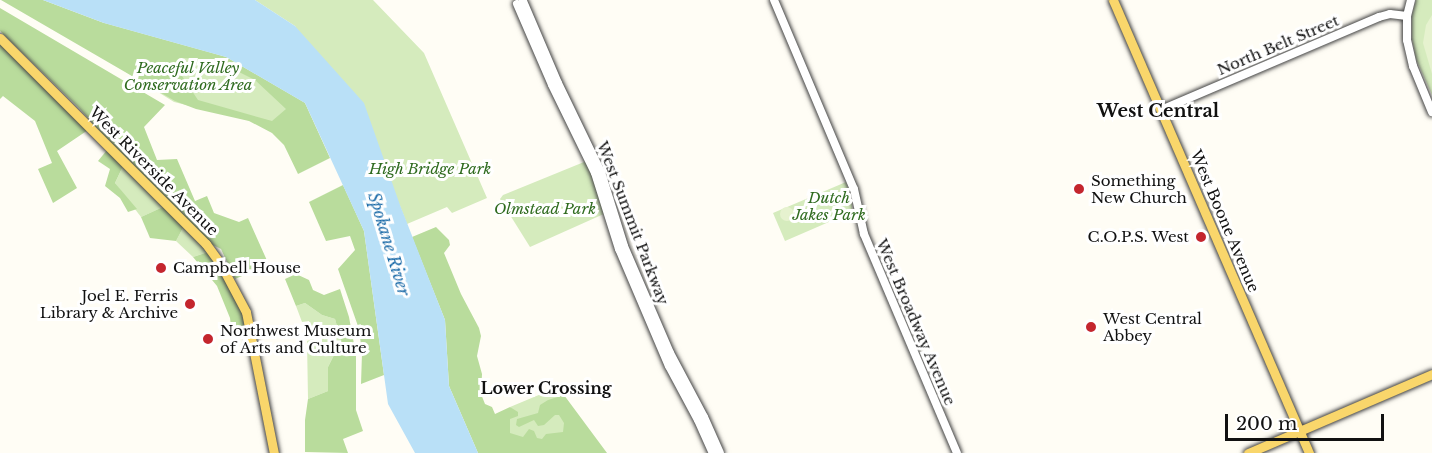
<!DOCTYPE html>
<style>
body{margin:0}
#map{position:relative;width:1432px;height:453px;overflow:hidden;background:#fffdf5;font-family:"Libre Baskerville",serif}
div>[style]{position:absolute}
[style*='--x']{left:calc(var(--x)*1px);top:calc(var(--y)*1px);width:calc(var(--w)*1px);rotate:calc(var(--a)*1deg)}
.green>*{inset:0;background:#d5ebbd}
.forest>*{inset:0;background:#b9dc9c}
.pitch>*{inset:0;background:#e6f2cf}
.round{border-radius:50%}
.water>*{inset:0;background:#b9e0f7}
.roads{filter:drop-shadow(0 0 2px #444) drop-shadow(0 0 2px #444)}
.minor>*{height:8px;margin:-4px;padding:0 4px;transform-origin:4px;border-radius:4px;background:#fff}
.major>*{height:9px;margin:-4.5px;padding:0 4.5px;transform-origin:4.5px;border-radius:4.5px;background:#f9d66b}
.dots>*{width:16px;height:16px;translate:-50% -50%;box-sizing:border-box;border:3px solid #fff;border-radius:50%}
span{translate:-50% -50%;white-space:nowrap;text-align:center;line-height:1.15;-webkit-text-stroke:6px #fff;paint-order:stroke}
.street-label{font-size:15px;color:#111}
.park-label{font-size:15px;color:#2f6b1f;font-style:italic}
.poi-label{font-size:15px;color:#111}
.left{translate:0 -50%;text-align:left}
.right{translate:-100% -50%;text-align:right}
.water-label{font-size:16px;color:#1768a6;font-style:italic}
.neighbourhood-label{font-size:16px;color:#111;font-weight:700}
.quarter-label{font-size:18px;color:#111;font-weight:700}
.scale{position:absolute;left:1225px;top:414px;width:159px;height:27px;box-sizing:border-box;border:3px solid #111;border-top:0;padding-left:8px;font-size:18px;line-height:21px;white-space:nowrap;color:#111;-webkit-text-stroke:4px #fff;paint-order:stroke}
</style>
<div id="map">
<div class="green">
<i style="clip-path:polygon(255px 0,373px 0,424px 53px,487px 198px,452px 213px,447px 207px,407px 224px,400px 206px,295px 26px)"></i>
<i style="clip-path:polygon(1416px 0,1432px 0,1432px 95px,1416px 59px,1412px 39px,1412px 15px)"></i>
<i style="clip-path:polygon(104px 23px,226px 57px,305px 103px,284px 141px,269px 129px,251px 121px,174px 102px,118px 67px)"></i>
<i style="clip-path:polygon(584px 162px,587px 162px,606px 213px,530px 247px,500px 199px,503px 195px)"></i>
<i style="clip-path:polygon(123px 166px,165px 206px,141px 217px,115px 183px)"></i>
<i style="clip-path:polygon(846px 182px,852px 202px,852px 212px,785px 241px,773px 213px)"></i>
<i style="clip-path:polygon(184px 226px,208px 252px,193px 257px,176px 241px)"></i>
<i style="clip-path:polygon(305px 303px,322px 315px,335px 319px,341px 341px,328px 367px,328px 391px,308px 399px,307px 341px,313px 339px,309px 321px,302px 322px,296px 306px)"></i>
<i style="clip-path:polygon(558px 387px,564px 395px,558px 397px,597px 453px,478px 453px,512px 409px,510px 407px)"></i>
</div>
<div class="forest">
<i style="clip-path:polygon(evenodd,1px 0,43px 0,104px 23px,226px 57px,305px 103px,330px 158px,298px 174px,284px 145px,272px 133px,249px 121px,196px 109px,175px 101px,1px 0,184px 58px,219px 62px,255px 80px,286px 109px,272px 121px,198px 100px,178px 70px,184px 58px)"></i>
<i style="clip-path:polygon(0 8px,165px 105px,144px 127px,157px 160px,177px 159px,195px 201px,207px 196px,214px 213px,239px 222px,248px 218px,269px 265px,235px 279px,221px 249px,213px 245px,127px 162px,79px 108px,0 31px)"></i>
<i style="clip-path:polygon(0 40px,88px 130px,57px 151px,77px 188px,53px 203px,38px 169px,52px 163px,35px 121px,3px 96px,0 99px)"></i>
<i style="clip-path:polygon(107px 150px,123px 166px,115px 183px,137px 209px,128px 212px,120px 198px,105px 186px,110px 169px,98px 161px)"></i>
<i style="clip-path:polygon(343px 185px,364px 231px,384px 375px,361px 384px,362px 353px,359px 329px,338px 269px,355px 250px,350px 236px,326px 241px,309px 202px)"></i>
<i style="clip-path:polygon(165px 206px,184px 226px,176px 241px,150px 238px,141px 217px)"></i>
<i style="clip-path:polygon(436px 227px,449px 240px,450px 245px,444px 253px,461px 294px,479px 328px,481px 336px,477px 356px,482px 374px,481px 394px,485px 404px,492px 407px,495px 414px,510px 407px,518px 412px,518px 416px,510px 419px,510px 433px,523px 437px,529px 429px,534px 431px,537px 438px,542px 439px,546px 434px,563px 432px,564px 423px,559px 415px,555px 415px,544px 425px,538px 426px,534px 420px,519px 427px,516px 425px,517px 419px,538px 413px,540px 405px,548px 400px,564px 395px,607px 453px,478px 453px,449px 386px,445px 320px,412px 237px)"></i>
<i style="clip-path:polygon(208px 252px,239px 301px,246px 330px,232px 334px,230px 318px,217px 286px,193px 257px)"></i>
<i style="clip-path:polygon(296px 274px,309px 280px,313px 290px,324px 295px,340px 289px,349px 317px,356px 355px,356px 410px,363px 431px,343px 439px,348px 453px,305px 452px,305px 420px,308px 399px,328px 391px,328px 367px,341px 341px,335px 319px,322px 315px,305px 303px,296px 306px,285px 279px)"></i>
</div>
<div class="pitch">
<i style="clip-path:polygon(1432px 15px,1432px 74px,1423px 43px,1426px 25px)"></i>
<i class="round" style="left:780px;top:207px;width:14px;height:14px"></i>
</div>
<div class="water">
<i style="clip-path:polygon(43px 0,255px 0,295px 26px,364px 103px,400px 205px,445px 320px,449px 386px,478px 453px,415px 453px,388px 404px,364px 231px,305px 103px,226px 57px,104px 23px)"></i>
</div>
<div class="roads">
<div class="minor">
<i style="--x:774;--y:0;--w:205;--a:67.1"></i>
<i style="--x:854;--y:189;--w:46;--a:77.5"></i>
<i style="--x:864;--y:234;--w:238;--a:67"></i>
<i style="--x:1411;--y:0;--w:16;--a:104"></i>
<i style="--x:1407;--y:16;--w:24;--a:90"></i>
<i style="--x:1407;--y:40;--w:27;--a:77"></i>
<i style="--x:1413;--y:66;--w:50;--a:67.6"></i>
<i style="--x:523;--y:1;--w:89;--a:66.9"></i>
<i style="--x:558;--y:83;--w:99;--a:64.2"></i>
<i style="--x:601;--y:172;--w:77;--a:72.7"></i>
<i style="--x:624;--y:246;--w:116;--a:66.7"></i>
<i style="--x:670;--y:353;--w:72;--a:62"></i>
<i style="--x:704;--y:417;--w:39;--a:66"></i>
<i style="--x:517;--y:4;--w:88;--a:66.6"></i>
<i style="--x:552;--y:85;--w:98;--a:64"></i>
<i style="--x:595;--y:173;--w:80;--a:72.5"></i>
<i style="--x:619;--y:249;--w:127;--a:66.9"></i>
<i style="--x:669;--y:366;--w:61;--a:61.8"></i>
<i style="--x:698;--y:420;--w:36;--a:66"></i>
<i style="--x:1161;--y:110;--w:237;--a:-23.1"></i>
<i style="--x:1379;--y:17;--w:11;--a:-15"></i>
<i style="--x:1390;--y:14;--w:17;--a:7"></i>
</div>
<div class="major">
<i style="--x:1113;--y:0;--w:494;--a:66.6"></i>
<i style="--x:0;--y:38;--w:291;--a:45"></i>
<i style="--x:206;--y:244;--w:24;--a:54"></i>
<i style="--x:220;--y:263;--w:55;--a:62"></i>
<i style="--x:246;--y:312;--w:144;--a:78.8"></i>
<i style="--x:1248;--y:453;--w:200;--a:-23.2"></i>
</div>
</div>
<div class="dots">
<i style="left:1079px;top:189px;background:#c4262e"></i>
<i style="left:1201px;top:237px;background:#c4262e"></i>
<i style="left:161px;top:268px;background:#c4262e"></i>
<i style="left:190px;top:304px;background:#c4262e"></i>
<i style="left:1091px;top:327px;background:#c4262e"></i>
<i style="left:208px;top:339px;background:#c4262e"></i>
</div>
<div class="street-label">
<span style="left:1278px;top:45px;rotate:-23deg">North Belt Street</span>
<span style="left:154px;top:171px;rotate:45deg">West Riverside Avenue</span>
<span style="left:1225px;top:221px;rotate:67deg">West Boone Avenue</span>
<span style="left:633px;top:223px;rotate:69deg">West Summit Parkway</span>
<span style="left:916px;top:322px;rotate:67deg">West Broadway Avenue</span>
</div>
<div class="park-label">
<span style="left:188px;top:76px">Peaceful Valley<br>Conservation Area</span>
<span style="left:430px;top:169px">High Bridge Park</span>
<span style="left:829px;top:206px">Dutch<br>Jakes Park</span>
<span style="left:545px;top:209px">Olmstead Park</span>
</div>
<div class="poi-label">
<span class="left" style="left:1091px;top:189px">Something<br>New Church</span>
<span class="right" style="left:1189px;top:237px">C.O.P.S. West</span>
<span class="left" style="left:173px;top:268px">Campbell House</span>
<span class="right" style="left:178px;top:304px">Joel E. Ferris<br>Library &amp; Archive</span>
<span class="left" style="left:1103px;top:327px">West Central<br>Abbey</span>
<span class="left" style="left:220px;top:339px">Northwest Museum<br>of Arts and Culture</span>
</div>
<div class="water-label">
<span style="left:389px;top:244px;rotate:73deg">Spokane River</span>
</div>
<div class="neighbourhood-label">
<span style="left:546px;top:388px">Lower Crossing</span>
</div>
<div class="quarter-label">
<span style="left:1158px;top:111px">West Central</span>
</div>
<div class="scale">200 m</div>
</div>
